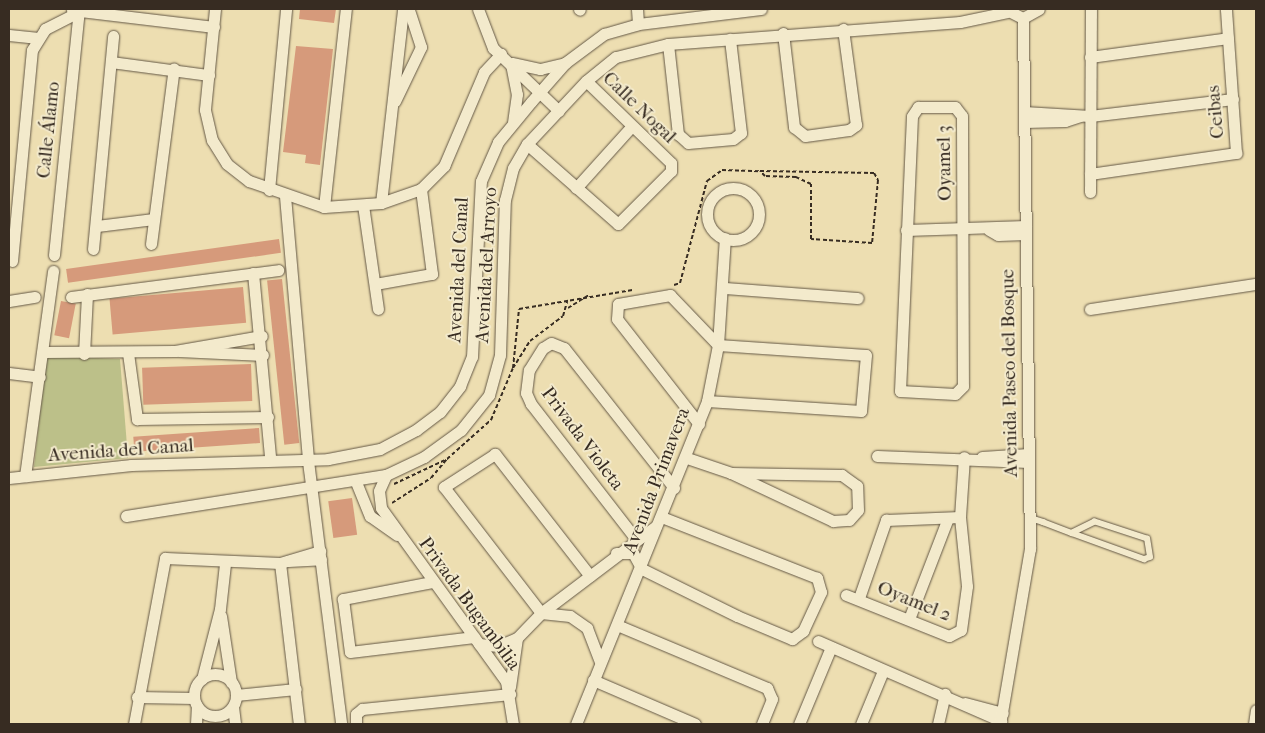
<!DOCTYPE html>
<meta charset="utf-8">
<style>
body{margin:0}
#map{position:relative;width:1265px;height:733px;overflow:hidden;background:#eddeb1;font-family:"IM FELL French Canon",serif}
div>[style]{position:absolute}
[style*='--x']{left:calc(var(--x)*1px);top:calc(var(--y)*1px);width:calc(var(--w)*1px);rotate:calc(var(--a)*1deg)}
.green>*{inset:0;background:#bcc089}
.building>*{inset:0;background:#d69a7b;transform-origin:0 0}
.path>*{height:2px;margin-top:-1px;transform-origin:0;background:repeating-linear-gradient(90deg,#372c22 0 4px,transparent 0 6.5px)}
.roads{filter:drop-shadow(0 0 1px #645846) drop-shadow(0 0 1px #645846)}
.service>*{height:5.5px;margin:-2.75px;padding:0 2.75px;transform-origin:2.75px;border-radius:2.75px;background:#f3eacc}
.minor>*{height:11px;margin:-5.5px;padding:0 5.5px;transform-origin:5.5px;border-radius:5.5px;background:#f3eacc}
.minor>.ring{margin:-5.5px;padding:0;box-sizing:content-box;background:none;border:11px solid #f3eacc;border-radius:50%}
span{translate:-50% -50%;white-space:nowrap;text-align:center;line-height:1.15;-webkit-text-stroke:4px #f3eacc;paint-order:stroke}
.street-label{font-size:19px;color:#372c22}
.frame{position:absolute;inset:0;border:10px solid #372c22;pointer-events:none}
</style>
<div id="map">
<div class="green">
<i style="clip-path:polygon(46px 356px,120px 359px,128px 458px,34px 467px)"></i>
</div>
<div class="building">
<i style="clip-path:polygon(300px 9px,336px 9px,334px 23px,299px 19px)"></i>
<i style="clip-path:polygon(296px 46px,333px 49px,320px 165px,305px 163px,306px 155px,283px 152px)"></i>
<i style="left:279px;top:239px;width:14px;height:215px;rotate:82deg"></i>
<i style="left:282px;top:279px;width:165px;height:15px;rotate:84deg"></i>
<i style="left:243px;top:287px;width:36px;height:134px;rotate:85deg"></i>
<i style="left:61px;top:301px;width:15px;height:35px;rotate:11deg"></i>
<i style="left:251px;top:364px;width:37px;height:109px;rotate:88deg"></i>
<i style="left:259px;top:428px;width:15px;height:126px;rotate:86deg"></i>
<i style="left:352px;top:498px;width:37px;height:24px;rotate:82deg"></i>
</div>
<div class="path">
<i style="--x:674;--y:285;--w:6;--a:-18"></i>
<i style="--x:680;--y:283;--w:106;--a:-75.2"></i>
<i style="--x:707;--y:181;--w:19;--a:-36"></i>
<i style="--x:722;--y:170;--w:38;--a:2"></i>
<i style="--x:760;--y:171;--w:114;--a:1"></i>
<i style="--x:874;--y:173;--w:8;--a:60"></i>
<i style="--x:878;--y:180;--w:63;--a:95.4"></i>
<i style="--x:872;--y:243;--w:61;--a:-176.2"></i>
<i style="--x:811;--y:239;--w:55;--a:-90"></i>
<i style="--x:811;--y:184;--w:17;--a:-155"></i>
<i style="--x:796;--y:177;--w:31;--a:-178"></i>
<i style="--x:765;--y:176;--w:7;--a:-135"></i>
<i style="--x:568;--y:308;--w:25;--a:-32"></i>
<i style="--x:513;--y:368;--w:59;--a:-84.2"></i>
<i style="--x:519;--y:309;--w:115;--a:-9.5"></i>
<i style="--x:394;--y:484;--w:59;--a:-25.3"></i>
<i style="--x:447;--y:459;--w:59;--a:-41.6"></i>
<i style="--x:491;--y:420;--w:56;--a:-67.1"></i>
<i style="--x:513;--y:368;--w:32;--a:-58"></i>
<i style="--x:530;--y:341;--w:41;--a:-37.1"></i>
<i style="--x:563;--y:316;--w:15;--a:-74"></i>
<i style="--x:392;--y:503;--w:46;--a:-32.7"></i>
<i style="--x:431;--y:478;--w:25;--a:-50"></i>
</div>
<div class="roads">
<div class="service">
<i style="--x:1030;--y:518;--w:14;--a:17"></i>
<i style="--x:1043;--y:522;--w:31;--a:21"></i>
<i style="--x:1072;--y:533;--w:77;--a:19.9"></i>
<i style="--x:1144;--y:559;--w:6;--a:-18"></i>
<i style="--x:1150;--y:557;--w:18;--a:-99"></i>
<i style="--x:1147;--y:539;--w:55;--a:-161.9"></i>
<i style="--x:1095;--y:522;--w:25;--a:154"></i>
</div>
<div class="minor">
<i style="--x:215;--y:9;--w:101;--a:95.7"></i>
<i style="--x:205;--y:110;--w:31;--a:77"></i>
<i style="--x:212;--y:140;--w:28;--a:58"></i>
<i style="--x:227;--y:164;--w:28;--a:38"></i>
<i style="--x:249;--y:181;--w:79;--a:19.1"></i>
<i style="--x:324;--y:207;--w:57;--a:-4"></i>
<i style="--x:381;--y:203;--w:42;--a:-19.3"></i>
<i style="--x:421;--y:189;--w:33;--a:-45"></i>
<i style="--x:444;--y:166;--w:102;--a:-66.9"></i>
<i style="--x:484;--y:72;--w:25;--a:-47"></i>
<i style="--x:478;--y:9;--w:42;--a:69"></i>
<i style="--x:493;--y:48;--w:91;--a:43.7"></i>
<i style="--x:579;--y:9;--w:1;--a:45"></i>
<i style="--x:637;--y:9;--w:15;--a:86"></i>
<i style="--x:1005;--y:9;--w:20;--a:27"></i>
<i style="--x:1023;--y:18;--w:18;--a:-29"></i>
<i style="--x:72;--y:10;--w:143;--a:6.8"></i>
<i style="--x:783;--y:33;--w:95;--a:83.3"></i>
<i style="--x:794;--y:127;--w:14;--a:39"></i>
<i style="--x:805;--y:136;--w:44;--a:-7.8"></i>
<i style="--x:849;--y:130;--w:9;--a:-36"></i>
<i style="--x:856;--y:125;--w:97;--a:-97.7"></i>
<i style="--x:9;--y:35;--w:27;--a:6"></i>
<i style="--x:668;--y:44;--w:91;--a:83.7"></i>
<i style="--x:678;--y:134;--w:13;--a:42"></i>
<i style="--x:688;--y:143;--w:45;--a:-5.1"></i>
<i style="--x:733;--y:139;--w:10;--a:-37"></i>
<i style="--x:741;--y:133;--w:95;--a:-96.7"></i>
<i style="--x:1090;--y:57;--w:139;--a:-7.8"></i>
<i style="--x:111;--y:62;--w:99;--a:7.6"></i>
<i style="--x:512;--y:63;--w:29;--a:12"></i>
<i style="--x:540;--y:69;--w:26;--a:-13"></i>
<i style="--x:511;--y:64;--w:31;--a:79"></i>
<i style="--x:517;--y:94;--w:28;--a:98"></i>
<i style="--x:395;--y:101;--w:60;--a:-64.3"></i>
<i style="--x:421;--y:47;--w:40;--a:-108"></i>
<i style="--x:918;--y:107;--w:37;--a:0"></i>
<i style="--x:955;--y:107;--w:11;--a:52"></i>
<i style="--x:962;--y:116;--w:270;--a:89.8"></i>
<i style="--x:963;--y:386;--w:11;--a:135"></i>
<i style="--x:955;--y:394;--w:55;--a:-176.9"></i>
<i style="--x:900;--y:391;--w:275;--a:-87.5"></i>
<i style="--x:912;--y:116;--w:11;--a:-56"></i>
<i style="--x:1024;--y:112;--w:66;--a:3.5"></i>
<i style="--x:1090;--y:116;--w:144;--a:-6.8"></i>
<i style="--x:1024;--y:122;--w:41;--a:-1.4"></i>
<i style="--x:1065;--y:121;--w:16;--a:-18"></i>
<i style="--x:527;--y:144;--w:121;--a:41.3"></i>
<i style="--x:618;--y:224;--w:75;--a:-45"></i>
<i style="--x:671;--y:171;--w:8;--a:-90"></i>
<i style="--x:671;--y:163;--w:118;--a:-136"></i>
<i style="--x:1090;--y:174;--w:148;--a:-8.2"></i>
<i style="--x:1236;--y:153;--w:144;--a:-94"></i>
<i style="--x:576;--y:188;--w:82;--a:-48"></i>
<i class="ring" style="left:707px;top:188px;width:41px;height:41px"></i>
<i style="--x:269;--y:190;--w:182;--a:-84.6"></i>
<i style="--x:1090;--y:192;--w:183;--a:-89.7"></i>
<i style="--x:285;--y:196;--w:266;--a:85"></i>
<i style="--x:308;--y:461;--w:265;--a:82.8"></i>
<i style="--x:381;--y:203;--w:195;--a:-83.5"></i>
<i style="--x:363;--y:205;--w:105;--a:81.8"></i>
<i style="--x:324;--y:207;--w:199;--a:-83.7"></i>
<i style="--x:97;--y:226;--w:57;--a:-7"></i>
<i style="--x:906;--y:230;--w:120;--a:-1.9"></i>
<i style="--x:989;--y:230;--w:10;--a:29"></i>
<i style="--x:998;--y:235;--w:28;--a:-2"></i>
<i style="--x:151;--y:244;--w:177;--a:-82.6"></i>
<i style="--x:93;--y:249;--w:214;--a:-84.6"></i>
<i style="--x:54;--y:255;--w:247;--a:-84.2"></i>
<i style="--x:12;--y:261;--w:212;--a:-84.6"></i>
<i style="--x:32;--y:50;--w:25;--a:-58"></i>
<i style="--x:45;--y:29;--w:35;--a:-27"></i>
<i style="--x:253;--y:273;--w:184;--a:84.7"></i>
<i style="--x:375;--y:284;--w:58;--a:-10"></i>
<i style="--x:432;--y:274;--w:86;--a:-97.4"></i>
<i style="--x:724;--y:288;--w:134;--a:4.3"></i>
<i style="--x:71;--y:297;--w:209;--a:-7.4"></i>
<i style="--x:9;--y:301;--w:26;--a:-9"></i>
<i style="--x:1090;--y:309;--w:168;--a:-8.6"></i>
<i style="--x:179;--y:351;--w:84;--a:2.7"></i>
<i style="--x:43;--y:352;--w:132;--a:-0.4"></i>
<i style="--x:175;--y:351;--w:88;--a:-9.8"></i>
<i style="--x:128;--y:353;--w:67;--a:82.2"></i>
<i style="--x:137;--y:419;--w:131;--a:-0.9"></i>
<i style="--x:84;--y:354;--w:60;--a:-87.1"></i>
<i style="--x:9;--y:373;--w:31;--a:7"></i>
<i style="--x:699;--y:424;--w:133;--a:-128"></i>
<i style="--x:617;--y:319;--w:15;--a:-86"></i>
<i style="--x:618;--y:304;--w:53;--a:-9.8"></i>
<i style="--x:670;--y:295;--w:69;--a:46.2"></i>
<i style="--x:718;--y:345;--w:148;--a:3.9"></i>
<i style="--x:866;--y:355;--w:56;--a:95.1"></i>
<i style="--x:861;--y:411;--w:154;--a:-176.3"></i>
<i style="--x:877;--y:456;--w:152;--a:2.3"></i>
<i style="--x:982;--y:457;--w:47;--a:-3.7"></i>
<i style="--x:687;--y:458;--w:46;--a:18.8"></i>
<i style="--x:731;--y:473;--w:113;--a:25.2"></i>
<i style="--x:833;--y:521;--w:16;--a:-4"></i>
<i style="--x:849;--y:520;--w:13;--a:-48"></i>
<i style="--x:858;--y:510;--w:24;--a:-92"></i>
<i style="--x:857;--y:486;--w:19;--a:-144"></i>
<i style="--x:842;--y:475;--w:111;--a:-179"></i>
<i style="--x:386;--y:475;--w:17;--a:114"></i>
<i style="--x:379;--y:491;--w:17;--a:83"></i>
<i style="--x:381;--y:508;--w:213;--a:54.2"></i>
<i style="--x:506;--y:681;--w:44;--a:80.8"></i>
<i style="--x:25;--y:476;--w:207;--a:-82.2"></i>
<i style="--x:9;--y:478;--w:123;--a:-6.1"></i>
<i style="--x:131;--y:465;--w:197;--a:-1.7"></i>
<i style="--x:328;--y:459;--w:53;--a:-10.9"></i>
<i style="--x:380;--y:449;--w:41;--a:-27.8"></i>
<i style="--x:416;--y:430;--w:30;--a:-37"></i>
<i style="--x:440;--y:412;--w:33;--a:-52"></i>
<i style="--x:460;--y:386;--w:31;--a:-68"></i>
<i style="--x:472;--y:357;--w:176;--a:-87.1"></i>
<i style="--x:481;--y:181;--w:43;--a:-66.4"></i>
<i style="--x:498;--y:142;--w:52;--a:-50.5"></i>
<i style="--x:531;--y:102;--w:52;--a:-48.9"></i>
<i style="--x:565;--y:63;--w:49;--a:-36.6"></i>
<i style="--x:604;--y:34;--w:35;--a:-16"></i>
<i style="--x:638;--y:24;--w:124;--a:-7"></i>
<i style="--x:356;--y:482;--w:37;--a:68"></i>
<i style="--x:370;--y:516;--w:33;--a:35"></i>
<i style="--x:126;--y:516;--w:263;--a:-9"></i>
<i style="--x:386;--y:475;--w:42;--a:-25.3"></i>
<i style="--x:424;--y:457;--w:46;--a:-36.1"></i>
<i style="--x:461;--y:430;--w:45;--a:-51.3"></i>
<i style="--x:489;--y:395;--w:41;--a:-74.6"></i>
<i style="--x:500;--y:355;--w:155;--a:-88.2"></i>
<i style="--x:505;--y:200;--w:33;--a:-76"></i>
<i style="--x:513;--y:168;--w:28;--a:-60"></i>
<i style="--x:527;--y:144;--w:86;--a:-46.9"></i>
<i style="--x:586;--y:81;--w:38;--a:-39"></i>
<i style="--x:616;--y:57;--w:54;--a:-14"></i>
<i style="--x:668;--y:44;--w:293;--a:-4.3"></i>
<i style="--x:960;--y:22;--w:48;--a:-12"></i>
<i style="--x:635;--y:538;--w:170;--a:-127.8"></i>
<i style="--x:531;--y:404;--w:12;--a:-114"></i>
<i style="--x:526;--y:393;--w:23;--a:-83"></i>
<i style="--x:529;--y:370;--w:26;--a:-58"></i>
<i style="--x:543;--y:348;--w:9;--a:-32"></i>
<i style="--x:551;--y:343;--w:14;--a:21"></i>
<i style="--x:564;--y:348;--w:178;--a:51.8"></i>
<i style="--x:616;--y:553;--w:17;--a:0"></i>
<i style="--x:633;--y:553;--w:18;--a:61"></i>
<i style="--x:642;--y:569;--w:106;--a:26.3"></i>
<i style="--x:737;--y:616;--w:60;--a:22.7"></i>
<i style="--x:792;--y:639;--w:14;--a:-36"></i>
<i style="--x:803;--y:631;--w:43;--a:-65.2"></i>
<i style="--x:821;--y:592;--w:15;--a:-106"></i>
<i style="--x:817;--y:578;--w:168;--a:-158.6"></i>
<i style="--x:288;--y:561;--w:33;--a:-3"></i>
<i style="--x:280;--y:563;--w:162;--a:83.3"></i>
<i style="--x:590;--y:576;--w:155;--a:-127.9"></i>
<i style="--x:495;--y:454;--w:61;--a:147.1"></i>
<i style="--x:444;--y:487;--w:159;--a:52.4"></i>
<i style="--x:541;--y:613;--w:29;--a:6"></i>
<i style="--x:570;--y:616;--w:21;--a:35"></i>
<i style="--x:587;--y:628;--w:36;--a:69"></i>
<i style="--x:432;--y:582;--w:91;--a:169.2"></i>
<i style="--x:343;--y:599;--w:53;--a:82.5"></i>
<i style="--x:350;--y:652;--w:125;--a:-6.9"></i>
<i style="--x:846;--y:595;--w:111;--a:21.7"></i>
<i style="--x:949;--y:636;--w:13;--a:-27"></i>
<i style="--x:961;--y:630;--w:44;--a:-82.2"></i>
<i style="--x:967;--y:586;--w:69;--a:-95.8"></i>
<i style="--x:960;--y:517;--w:60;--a:-86.2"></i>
<i style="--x:859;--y:598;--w:83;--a:-70.9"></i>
<i style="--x:886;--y:520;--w:74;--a:-2.3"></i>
<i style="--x:221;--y:616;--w:67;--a:81.4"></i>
<i style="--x:909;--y:619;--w:108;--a:-68.9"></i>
<i style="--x:617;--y:625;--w:163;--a:22.8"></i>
<i style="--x:767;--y:688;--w:12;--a:66"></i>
<i style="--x:772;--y:699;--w:27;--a:112"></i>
<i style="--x:818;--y:641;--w:200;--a:23.6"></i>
<i style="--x:479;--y:644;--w:19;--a:6"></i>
<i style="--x:498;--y:646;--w:21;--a:-23"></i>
<i style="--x:517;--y:638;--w:35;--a:-46"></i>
<i style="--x:541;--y:613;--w:144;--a:-37.1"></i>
<i class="ring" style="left:194px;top:674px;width:31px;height:31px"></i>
<i style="--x:202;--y:679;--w:72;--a:-75.6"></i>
<i style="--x:220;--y:609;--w:45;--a:-83.7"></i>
<i style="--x:593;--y:680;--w:111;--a:23.3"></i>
<i style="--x:510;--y:687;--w:49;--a:-81.9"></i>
<i style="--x:236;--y:695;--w:60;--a:-5.7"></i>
<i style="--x:137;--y:697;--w:57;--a:1"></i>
<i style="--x:965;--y:703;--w:39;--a:15"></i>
<i style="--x:233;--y:707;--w:17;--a:83"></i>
<i style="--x:134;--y:724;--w:169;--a:-79.4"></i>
<i style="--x:165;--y:558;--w:115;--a:2.5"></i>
<i style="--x:280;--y:563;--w:42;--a:-16.7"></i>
<i style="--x:196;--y:724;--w:18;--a:-87"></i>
<i style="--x:356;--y:724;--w:10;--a:-90"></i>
<i style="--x:356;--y:714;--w:8;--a:-40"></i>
<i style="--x:362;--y:709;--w:149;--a:-5.8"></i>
<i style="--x:576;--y:724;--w:349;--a:-67.9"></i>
<i style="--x:707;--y:401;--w:57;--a:-78.9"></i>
<i style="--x:718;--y:345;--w:107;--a:-86.3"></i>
<i style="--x:799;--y:724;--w:83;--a:-67.4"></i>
<i style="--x:861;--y:724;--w:57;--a:-67.5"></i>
<i style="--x:938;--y:724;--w:31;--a:-77"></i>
<i style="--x:1000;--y:724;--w:178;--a:-80.3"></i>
<i style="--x:1030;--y:549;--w:531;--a:-90.76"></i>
<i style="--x:1254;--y:724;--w:14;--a:-82"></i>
</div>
</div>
<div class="street-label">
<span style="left:639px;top:108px;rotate:44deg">Calle Nogal</span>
<span style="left:1216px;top:112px;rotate:-95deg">Ceibas</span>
<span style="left:49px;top:130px;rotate:-84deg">Calle Álamo</span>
<span style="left:945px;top:163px;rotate:-91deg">Oyamel 3</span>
<span style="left:487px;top:265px;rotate:-87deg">Avenida del Arroyo</span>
<span style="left:459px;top:270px;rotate:-87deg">Avenida del Canal</span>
<span style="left:1010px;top:373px;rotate:-91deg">Avenida Paseo del Bosque</span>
<span style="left:582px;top:439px;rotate:53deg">Privada Violeta</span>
<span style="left:121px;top:451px;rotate:-4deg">Avenida del Canal</span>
<span style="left:657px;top:481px;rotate:-69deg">Avenida Primavera</span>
<span style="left:914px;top:602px;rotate:22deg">Oyamel 2</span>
<span style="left:469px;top:604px;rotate:54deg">Privada Bugambilia</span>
</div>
<div class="frame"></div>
</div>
